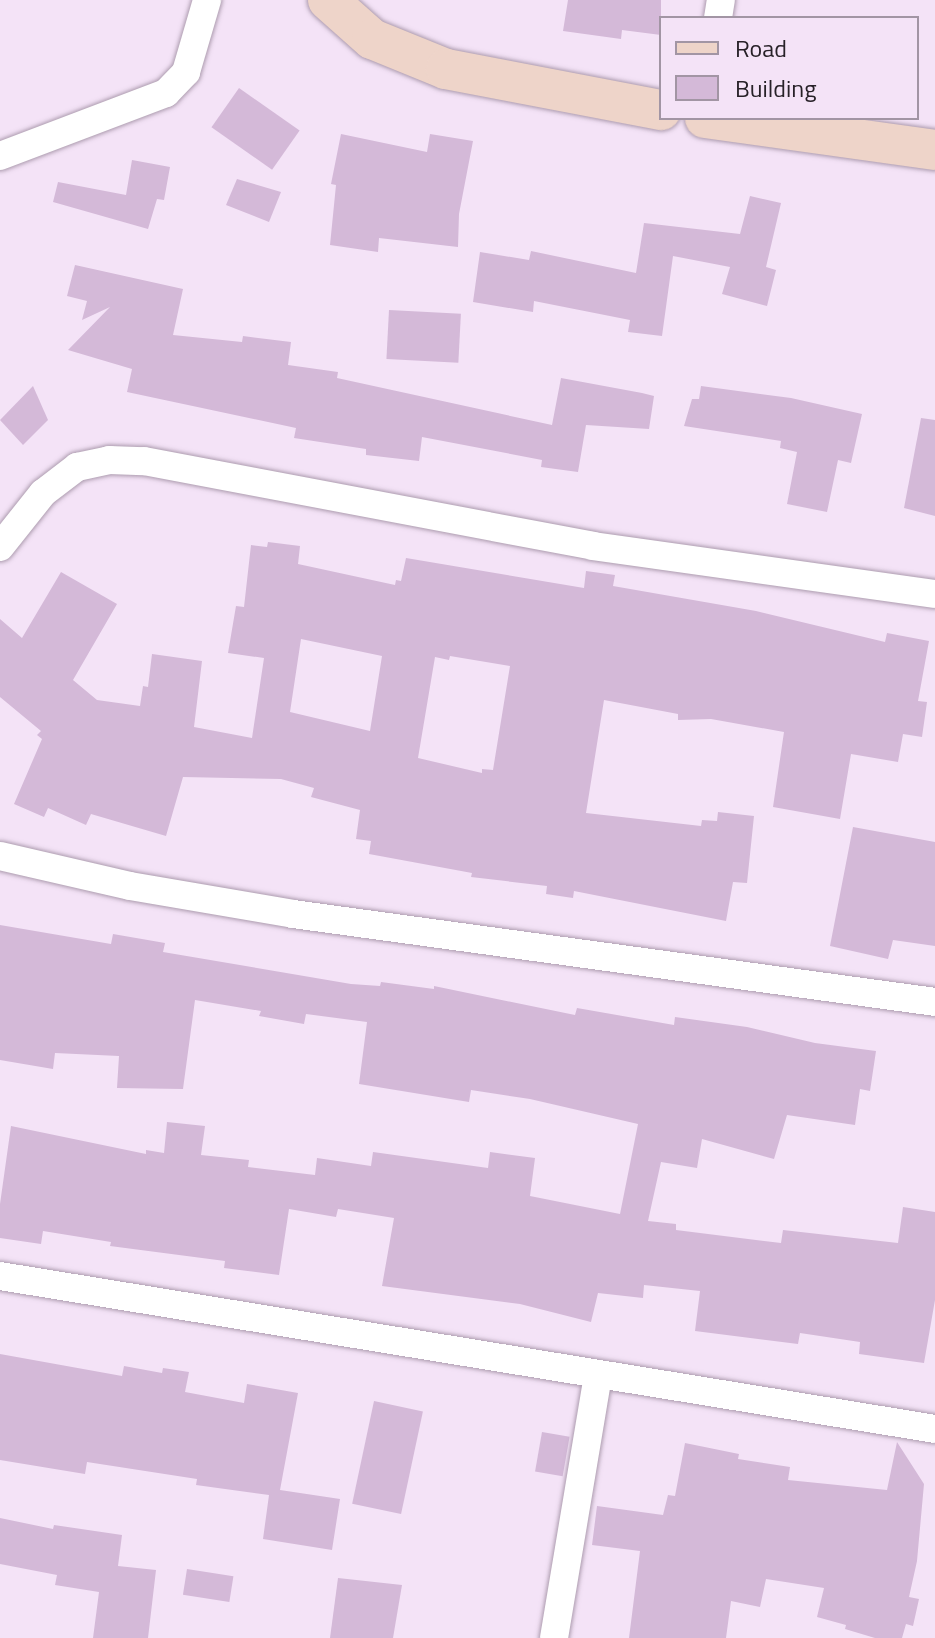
<!DOCTYPE html>
<style>
body{margin:0}
#map{position:relative;width:935px;height:1638px;overflow:hidden;background:#f4e3f7;font-family:"Titillium Web",sans-serif}
div>[style]{position:absolute}
[style*='--x']{left:calc(var(--x)*1px);top:calc(var(--y)*1px);width:calc(var(--w)*1px);rotate:calc(var(--a)*1deg)}
.building>*{inset:0;background:#d4b9d8;transform-origin:0 0}
.roads{filter:drop-shadow(0 0 2px #ad9caf) drop-shadow(0 0 2px #ad9caf)}
.street>*{height:28px;margin:-14px;padding:0 14px;transform-origin:14px;border-radius:14px;background:#fff}
.secondary>*{height:40px;margin:-20px;padding:0 20px;transform-origin:20px;border-radius:20px;background:#eed4c9}
span{translate:-50% -50%;white-space:nowrap;text-align:center;line-height:1.15;-webkit-text-stroke:8px #f4e3f7;paint-order:stroke}
.legend{position:absolute;left:659px;top:16px;width:260px;height:104px;box-sizing:border-box;background:#f4e3f7;border:2px solid #a295a4;margin:0;padding:10px 14px;list-style:none;font-size:24px;color:#272128}
.legend li{display:flex;align-items:center;gap:16px;height:40px}
.legend b{width:40px;border:2px solid #a295a4}
</style>
<div id="map">
<div class="building">
<i style="clip-path:polygon(568px 0,661px 0,661px 35px,622px 30px,621px 39px,563px 31px)"></i>
<i style="left:239px;top:88px;width:74px;height:48px;rotate:35deg"></i>
<i style="clip-path:polygon(341px 134px,427px 152px,430px 134px,473px 141px,459px 214px,458px 247px,379px 238px,378px 252px,330px 245px,336px 185px,331px 184px)"></i>
<i style="clip-path:polygon(132px 160px,170px 167px,164px 200px,157px 199px,148px 229px,53px 202px,58px 182px,126px 195px)"></i>
<i style="clip-path:polygon(237px 179px,281px 192px,269px 222px,226px 205px)"></i>
<i style="clip-path:polygon(750px 196px,781px 203px,766px 267px,776px 270px,767px 306px,722px 294px,730px 267px,673px 256px,662px 336px,628px 332px,630px 320px,534px 301px,533px 312px,473px 302px,480px 252px,529px 260px,531px 251px,636px 273px,644px 223px,740px 234px)"></i>
<i style="clip-path:polygon(75px 265px,183px 289px,173px 335px,242px 342px,243px 336px,291px 342px,288px 365px,338px 372px,337px 378px,552px 425px,561px 378px,642px 393px,654px 396px,649px 429px,586px 425px,578px 472px,541px 467px,542px 460px,422px 437px,419px 461px,366px 455px,366px 449px,294px 438px,296px 428px,127px 392px,132px 369px,68px 350px,110px 307px,82px 320px,87px 301px,67px 296px)"></i>
<i style="left:389px;top:310px;width:72px;height:49px;rotate:3deg"></i>
<i style="clip-path:polygon(33px 386px,48px 420px,23px 445px,0 420px)"></i>
<i style="clip-path:polygon(701px 386px,791px 398px,862px 414px,851px 463px,838px 460px,827px 512px,787px 504px,797px 452px,780px 448px,781px 441px,684px 426px,692px 399px,699px 399px)"></i>
<i style="clip-path:polygon(921px 418px,935px 420px,935px 516px,904px 508px)"></i>
<i style="clip-path:polygon(evenodd,268px 542px,300px 546px,298px 564px,395px 585px,396px 580px,401px 581px,406px 558px,584px 588px,586px 571px,615px 575px,613px 586px,756px 611px,885px 642px,887px 633px,929px 641px,918px 701px,927px 702px,922px 737px,903px 734px,898px 762px,851px 754px,840px 819px,773px 807px,784px 732px,711px 719px,678px 720px,678px 714px,604px 700px,586px 813px,701px 826px,702px 820px,717px 821px,718px 812px,754px 816px,747px 883px,733px 882px,726px 921px,574px 891px,573px 898px,546px 894px,547px 886px,471px 877px,472px 873px,369px 854px,371px 841px,356px 839px,360px 810px,311px 797px,314px 788px,281px 779px,183px 777px,166px 836px,91px 814px,86px 825px,48px 808px,44px 817px,14px 804px,42px 739px,37px 735px,41px 731px,0 697px,0 619px,22px 638px,61px 572px,117px 604px,73px 680px,97px 700px,140px 706px,143px 686px,148px 687px,152px 654px,202px 661px,194px 727px,252px 738px,264px 658px,228px 653px,236px 606px,244px 607px,251px 545px,267px 547px,268px 542px,301px 639px,382px 656px,370px 731px,290px 712px,301px 639px,268px 542px,450px 656px,510px 666px,493px 770px,482px 769px,482px 773px,418px 758px,435px 657px,449px 660px,450px 656px)"></i>
<i style="clip-path:polygon(853px 827px,935px 842px,935px 946px,893px 940px,888px 959px,830px 946px)"></i>
<i style="clip-path:polygon(0 925px,111px 944px,113px 934px,165px 943px,163px 952px,351px 984px,380px 986px,381px 982px,434px 989px,434px 986px,575px 1015px,577px 1008px,674px 1025px,675px 1017px,747px 1027px,815px 1043px,876px 1051px,870px 1091px,860px 1089px,855px 1125px,787px 1115px,774px 1159px,702px 1139px,697px 1168px,661px 1162px,648px 1221px,676px 1224px,676px 1230px,781px 1243px,783px 1230px,898px 1243px,903px 1207px,935px 1212px,935px 1300px,924px 1363px,859px 1354px,860px 1342px,800px 1333px,798px 1344px,695px 1331px,700px 1291px,644px 1285px,643px 1298px,598px 1293px,591px 1322px,520px 1304px,382px 1286px,394px 1218px,338px 1209px,336px 1217px,289px 1209px,279px 1275px,224px 1268px,225px 1261px,110px 1246px,111px 1242px,43px 1231px,41px 1244px,0 1238px,0 1204px,11px 1126px,146px 1154px,146px 1150px,164px 1153px,167px 1122px,205px 1126px,201px 1155px,249px 1160px,248px 1167px,315px 1175px,317px 1158px,371px 1166px,373px 1152px,488px 1168px,490px 1152px,535px 1158px,530px 1196px,620px 1214px,638px 1124px,530px 1099px,471px 1090px,469px 1102px,359px 1084px,367px 1022px,306px 1014px,304px 1024px,259px 1016px,261px 1011px,195px 1000px,183px 1089px,117px 1088px,119px 1056px,55px 1053px,53px 1069px,0 1060px)"></i>
<i style="clip-path:polygon(0 1354px,122px 1376px,124px 1366px,162px 1373px,163px 1368px,189px 1372px,185px 1392px,244px 1403px,247px 1384px,298px 1393px,280px 1490px,340px 1499px,332px 1550px,263px 1539px,269px 1495px,196px 1485px,197px 1479px,87px 1462px,85px 1474px,0 1460px)"></i>
<i style="left:374px;top:1401px;width:50px;height:105px;rotate:12deg"></i>
<i style="left:542px;top:1432px;width:28px;height:40px;rotate:10deg"></i>
<i style="clip-path:polygon(897px 1442px,924px 1484px,917px 1561px,909px 1597px,919px 1599px,913px 1626px,906px 1624px,902px 1638px,875px 1638px,845px 1629px,846px 1625px,817px 1617px,824px 1588px,766px 1579px,760px 1607px,731px 1601px,726px 1638px,629px 1638px,640px 1551px,592px 1545px,597px 1506px,663px 1515px,668px 1495px,675px 1496px,685px 1443px,739px 1454px,738px 1459px,790px 1467px,788px 1480px,887px 1490px)"></i>
<i style="clip-path:polygon(0 1518px,53px 1529px,54px 1525px,122px 1535px,118px 1566px,156px 1570px,148px 1638px,93px 1638px,99px 1592px,55px 1585px,57px 1575px,0 1564px)"></i>
<i style="left:187px;top:1569px;width:47px;height:26px;rotate:9deg"></i>
<i style="clip-path:polygon(338px 1578px,402px 1585px,393px 1638px,330px 1638px)"></i>
</div>
<div class="roads">
<div class="street">
<i style="--x:718;--y:18;--w:18;--a:-81"></i>
<i style="--x:0;--y:156;--w:178;--a:-20.8"></i>
<i style="--x:166;--y:93;--w:29;--a:-46"></i>
<i style="--x:186;--y:72;--w:75;--a:-73.7"></i>
<i style="--x:0;--y:547;--w:69;--a:-51.5"></i>
<i style="--x:43;--y:493;--w:43;--a:-37.4"></i>
<i style="--x:77;--y:467;--w:33;--a:-12"></i>
<i style="--x:109;--y:460;--w:35;--a:2"></i>
<i style="--x:144;--y:461;--w:457;--a:10.7"></i>
<i style="--x:593;--y:546;--w:345;--a:8"></i>
<i style="--x:0;--y:856;--w:133;--a:13"></i>
<i style="--x:130;--y:886;--w:165;--a:9.7"></i>
<i style="--x:293;--y:914;--w:648;--a:7.8"></i>
<i style="--x:0;--y:1276;--w:947;--a:9.29"></i>
<i style="--x:554;--y:1638;--w:267;--a:-80.5"></i>
</div>
<div class="secondary">
<i style="--x:328;--y:0;--w:59;--a:41.6"></i>
<i style="--x:372;--y:39;--w:80;--a:22.1"></i>
<i style="--x:446;--y:69;--w:219;--a:10.8"></i>
<i style="--x:705;--y:118;--w:232;--a:7.9"></i>
</div>
</div>
<ul class="legend">
<li><b style="height:10px;background:#eed4c9"></b>Road</li>
<li><b style="height:22px;background:#d4b9d8"></b>Building</li>
</ul>
</div>
